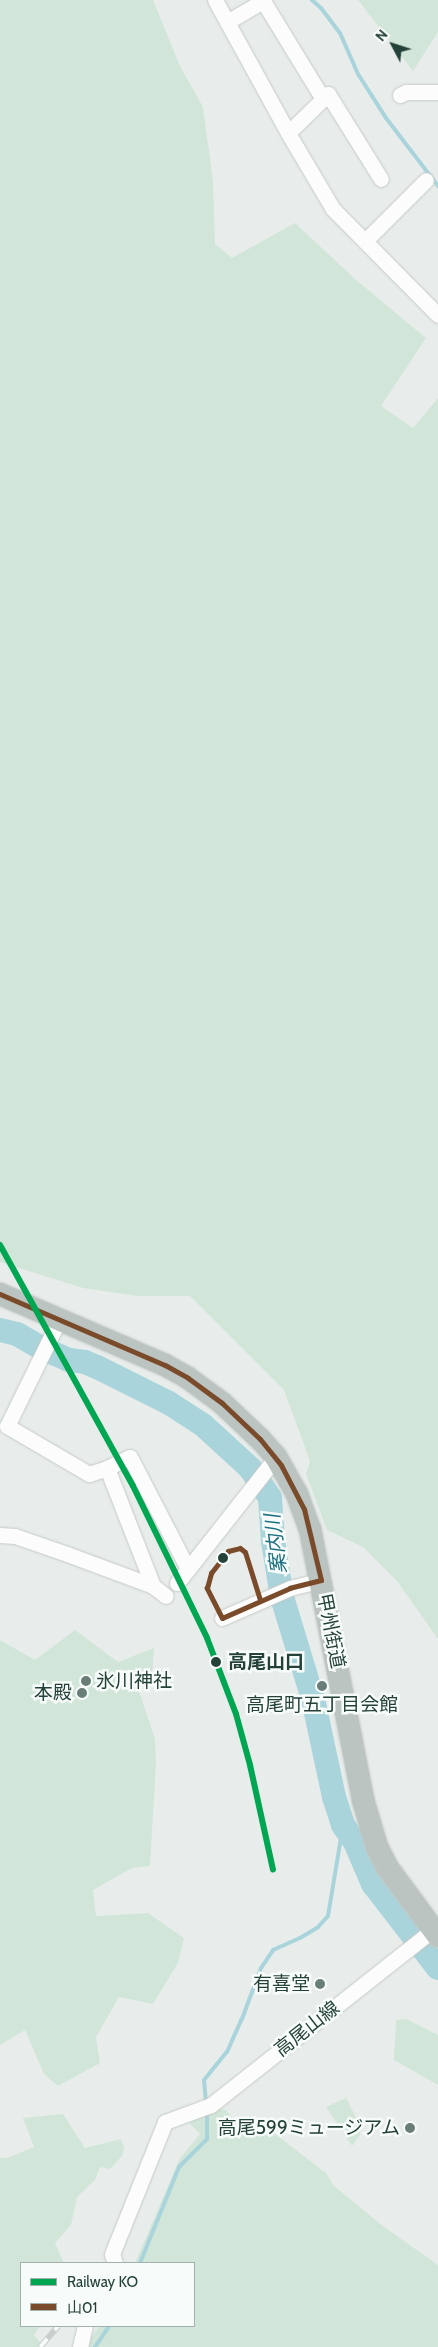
<!DOCTYPE html>
<meta charset="utf-8">
<style>
body{margin:0}
#map{position:relative;width:438px;height:2347px;overflow:hidden;background:#e8edeb;font-family:Cabin,"Noto Sans JP",sans-serif}
div>[style]{position:absolute}
[style*='--x']{left:calc(var(--x)*1px);top:calc(var(--y)*1px);width:calc(var(--w)*1px);rotate:calc(var(--a)*1deg)}
.green>*{inset:0;background:#d1e6d8}
.stream>*{height:4px;margin:-2px;padding:0 2px;transform-origin:2px;border-radius:2px;background:#a9d4db}
.river>*{height:24px;margin:-12px;padding:0 12px;transform-origin:12px;border-radius:12px;background:#a9d4db}
.roads{filter:drop-shadow(0 0 1px #c5cac8) drop-shadow(0 0 1px #c5cac8)}
.minor>*{height:15px;margin:-7.5px;padding:0 7.5px;transform-origin:7.5px;border-radius:7.5px;background:#fcfcfc}
.highway>*{height:22px;margin:-11px;padding:0 11px;transform-origin:11px;border-radius:11px;background:#bcc4c2}
.rail>*{height:5.5px;margin-top:-2.75px;transform-origin:0;background:repeating-linear-gradient(90deg,#f7fbf9 0 11px,#c9cdcc 0 22px);box-sizing:border-box;border-block:1px solid #c9cdcc}
.bus-1>*{height:5px;margin:-2.5px;padding:0 2.5px;transform-origin:2.5px;border-radius:2.5px;background:#7a4b2a}
.rail-1>*{height:6px;margin:-3px;padding:0 3px;transform-origin:3px;border-radius:3px;background:#00a651}
.dots>*{width:14px;height:14px;translate:-50% -50%;box-sizing:border-box;border:2px solid #f7fbf9;border-radius:50%}
span{translate:-50% -50%;white-space:nowrap;text-align:center;line-height:1.15;-webkit-text-stroke:5px #f7fbf9;paint-order:stroke}
.street-label{font-size:19px;color:#24423a}
.stop-label{font-size:19px;color:#24423a;font-weight:700}
.left{translate:0 -50%;text-align:left}
.poi-label{font-size:19px;color:#24423a}
.right{translate:-100% -50%;text-align:right}
.water-label{font-size:20px;color:#1c6f80;font-style:italic}
.legend{position:absolute;left:20px;top:2262px;width:175px;height:65px;box-sizing:border-box;background:#f7fbf9;border:1px solid #a3b1ad;margin:0;padding:6px 9px;list-style:none;font-size:15px;color:#24423a}
.legend li{display:flex;align-items:center;gap:10px;height:25px}
.legend b{width:25px;border:1px solid #a3b1ad}
.north{position:absolute;left:368px;top:20px;width:50px;height:50px;-webkit-text-stroke:4px #f7fbf9;paint-order:stroke;rotate:310deg;font-size:14px;font-weight:700;line-height:20px;text-align:center;color:#24423a}
.north::after{content:'';display:block;margin:auto;width:18px;height:22px;background:#24423a;clip-path:polygon(50% 0,100% 100%,50% 72%,0 100%)}
</style>
<div id="map">
<div class="green">
<i style="clip-path:polygon(0 0,153px 0,180px 66px,203px 107px,213px 181px,215px 244px,232px 258px,295px 223px,354px 278px,426px 338px,381px 406px,413px 428px,438px 398px,438px 1639px,397px 1581px,363px 1547px,327px 1530px,306px 1474px,310px 1461px,284px 1390px,190px 1296px,137px 1296px,83px 1288px,0 1262px)"></i>
<i style="clip-path:polygon(358px 0,438px 0,438px 32px,413px 71px)"></i>
<i style="clip-path:polygon(75px 1630px,118px 1662px,154px 1648px,152px 1675px,138px 1688px,155px 1739px,156px 1762px,150px 1866px,132px 1868px,93px 1890px,96px 1916px,148px 1913px,184px 1938px,178px 1963px,153px 2004px,119px 1997px,96px 2037px,100px 2063px,58px 2086px,44px 2074px,25px 2030px,0 2045px,0 1640px,35px 1660px)"></i>
<i style="clip-path:polygon(406px 2019px,438px 2035px,438px 2085px,394px 2060px,396px 2020px)"></i>
<i style="clip-path:polygon(346px 2098px,361px 2127px,360px 2135px,352px 2146px,326px 2107px)"></i>
<i style="clip-path:polygon(215px 2108px,226px 2110px,236px 2122px,250px 2115px,326px 2173px,333px 2185px,383px 2226px,438px 2265px,438px 2347px,85px 2347px,99px 2326px,194px 2326px,194px 2263px,135px 2263px,180px 2158px,200px 2134px,189px 2123px)"></i>
<i style="clip-path:polygon(63px 2114px,85px 2148px,121px 2139px,124px 2148px,123px 2155px,110px 2169px,100px 2167px,95px 2180px,77px 2197px,71px 2225px,55px 2243px,64px 2263px,21px 2263px,21px 2326px,40px 2326px,34px 2335px,44px 2347px,0 2347px,0 2158px,7px 2158px,34px 2147px,23px 2118px)"></i>
</div>
<div class="stream">
<i style="--x:312;--y:0;--w:12;--a:42"></i>
<i style="--x:321;--y:8;--w:31;--a:53"></i>
<i style="--x:340;--y:33;--w:45;--a:66.3"></i>
<i style="--x:358;--y:74;--w:52;--a:57.5"></i>
<i style="--x:386;--y:118;--w:86;--a:52.6"></i>
<i style="--x:206;--y:2103;--w:23;--a:-95"></i>
<i style="--x:204;--y:2080;--w:36;--a:-51"></i>
<i style="--x:227;--y:2052;--w:36;--a:-66"></i>
<i style="--x:242;--y:2019;--w:54;--a:-69.6"></i>
<i style="--x:261;--y:1968;--w:22;--a:-56"></i>
<i style="--x:273;--y:1950;--w:30;--a:-24"></i>
<i style="--x:300;--y:1938;--w:21;--a:-31"></i>
<i style="--x:318;--y:1927;--w:15;--a:-48"></i>
<i style="--x:328;--y:1916;--w:92;--a:-80.6"></i>
<i style="--x:140;--y:2263;--w:104;--a:-67.9"></i>
<i style="--x:179;--y:2167;--w:40;--a:-45"></i>
<i style="--x:207;--y:2139;--w:29;--a:-90"></i>
<i style="--x:95;--y:2347;--w:25;--a:-56"></i>
</div>
<div class="river">
<i style="--x:0;--y:1330;--w:17;--a:13"></i>
<i style="--x:17;--y:1334;--w:28;--a:30"></i>
<i style="--x:41;--y:1348;--w:30;--a:23"></i>
<i style="--x:69;--y:1360;--w:16;--a:7"></i>
<i style="--x:85;--y:1362;--w:13;--a:23"></i>
<i style="--x:97;--y:1367;--w:80;--a:26.6"></i>
<i style="--x:169;--y:1403;--w:40;--a:32.9"></i>
<i style="--x:203;--y:1425;--w:64;--a:42.5"></i>
<i style="--x:250;--y:1468;--w:36;--a:56"></i>
<i style="--x:270;--y:1498;--w:43;--a:86"></i>
<i style="--x:273;--y:1541;--w:57;--a:80.9"></i>
<i style="--x:282;--y:1597;--w:107;--a:73.1"></i>
<i style="--x:313;--y:1699;--w:100;--a:77.9"></i>
<i style="--x:334;--y:1797;--w:29;--a:72"></i>
<i style="--x:343;--y:1825;--w:21;--a:55"></i>
<i style="--x:355;--y:1842;--w:46;--a:66.8"></i>
<i style="--x:373;--y:1884;--w:106;--a:52.3"></i>
</div>
<div class="roads">
<div class="minor">
<i style="--x:215;--y:0;--w:152;--a:61.2"></i>
<i style="--x:288;--y:133;--w:88;--a:59.4"></i>
<i style="--x:333;--y:209;--w:149;--a:45.3"></i>
<i style="--x:227;--y:22;--w:42;--a:-30.3"></i>
<i style="--x:263;--y:1;--w:115;--a:58.5"></i>
<i style="--x:400;--y:95;--w:7;--a:-27"></i>
<i style="--x:406;--y:92;--w:31;--a:0"></i>
<i style="--x:288;--y:133;--w:56;--a:-44.3"></i>
<i style="--x:328;--y:94;--w:100;--a:58.1"></i>
<i style="--x:365;--y:241;--w:86;--a:-45"></i>
<i style="--x:59;--y:1320;--w:118;--a:116.1"></i>
<i style="--x:7;--y:1426;--w:95;--a:30.3"></i>
<i style="--x:89;--y:1474;--w:19;--a:-18"></i>
<i style="--x:0;--y:1535;--w:15;--a:4"></i>
<i style="--x:15;--y:1536;--w:55;--a:19.1"></i>
<i style="--x:67;--y:1554;--w:92;--a:20.4"></i>
<i style="--x:153;--y:1586;--w:16;--a:38"></i>
<i style="--x:177;--y:1583;--w:160;--a:-51.8"></i>
<i style="--x:153;--y:1586;--w:127;--a:-111.3"></i>
<i style="--x:107;--y:1468;--w:25;--a:-26"></i>
<i style="--x:130;--y:1457;--w:126;--a:62.6"></i>
<i style="--x:222;--y:1618;--w:74;--a:-23.8"></i>
<i style="--x:290;--y:1588;--w:32;--a:-14"></i>
<i style="--x:115;--y:2263;--w:9;--a:-108"></i>
<i style="--x:112;--y:2254;--w:142;--a:-68.1"></i>
<i style="--x:165;--y:2122;--w:49;--a:-20.3"></i>
<i style="--x:211;--y:2105;--w:271;--a:-38.3"></i>
<i style="--x:80;--y:2347;--w:22;--a:-77"></i>
</div>
<div class="highway">
<i style="--x:0;--y:1294;--w:180;--a:23.3"></i>
<i style="--x:165;--y:1365;--w:26;--a:29"></i>
<i style="--x:188;--y:1378;--w:42;--a:36.3"></i>
<i style="--x:222;--y:1403;--w:52;--a:43.5"></i>
<i style="--x:260;--y:1439;--w:24;--a:48"></i>
<i style="--x:276;--y:1457;--w:43;--a:60.4"></i>
<i style="--x:297;--y:1494;--w:37;--a:70"></i>
<i style="--x:310;--y:1529;--w:276;--a:78.9"></i>
<i style="--x:363;--y:1800;--w:49;--a:73.4"></i>
<i style="--x:377;--y:1847;--w:22;--a:63"></i>
<i style="--x:387;--y:1867;--w:86;--a:53.5"></i>
</div>
</div>
<div class="rail">
<i style="--x:40;--y:2347;--w:28;--a:-49"></i>
</div>
<div class="bus-1">
<i style="--x:0;--y:1294;--w:180;--a:23.3"></i>
<i style="--x:165;--y:1365;--w:26;--a:29"></i>
<i style="--x:188;--y:1378;--w:42;--a:36.3"></i>
<i style="--x:222;--y:1403;--w:52;--a:43.5"></i>
<i style="--x:260;--y:1439;--w:33;--a:51"></i>
<i style="--x:281;--y:1465;--w:50;--a:62.4"></i>
<i style="--x:304;--y:1509;--w:73;--a:76.5"></i>
<i style="--x:321;--y:1580;--w:32;--a:166"></i>
<i style="--x:290;--y:1588;--w:74;--a:156.2"></i>
<i style="--x:222;--y:1618;--w:34;--a:-117"></i>
<i style="--x:207;--y:1588;--w:16;--a:-75"></i>
<i style="--x:211;--y:1573;--w:28;--a:-52"></i>
<i style="--x:228;--y:1551;--w:12;--a:-14"></i>
<i style="--x:240;--y:1548;--w:6;--a:39"></i>
<i style="--x:245;--y:1552;--w:50;--a:72.6"></i>
</div>
<div class="rail-1">
<i style="--x:0;--y:1245;--w:275;--a:61.1"></i>
<i style="--x:133;--y:1486;--w:169;--a:64"></i>
<i style="--x:207;--y:1638;--w:81;--a:69.1"></i>
<i style="--x:236;--y:1714;--w:53;--a:74.6"></i>
<i style="--x:250;--y:1765;--w:107;--a:77.6"></i>
</div>
<div class="dots">
<i style="left:223px;top:1558px;background:#24423a"></i>
<i style="left:216px;top:1662px;background:#24423a"></i>
<i style="left:86px;top:1681px;background:#697e78"></i>
<i style="left:322px;top:1686px;background:#697e78"></i>
<i style="left:82px;top:1693px;background:#697e78"></i>
<i style="left:320px;top:1984px;background:#697e78"></i>
<i style="left:410px;top:2128px;background:#697e78"></i>
</div>
<div class="street-label">
<span style="left:331px;top:1631px;rotate:79deg">甲州街道</span>
<span style="left:307px;top:2029px;rotate:-38deg">高尾山線</span>
</div>
<div class="stop-label">
<span class="left" style="left:228px;top:1662px">高尾山口</span>
</div>
<div class="poi-label">
<span class="left" style="left:96px;top:1681px">氷川神社</span>
<span class="right" style="left:72px;top:1693px">本殿</span>
<span style="left:322px;top:1705px">高尾町五丁目会館</span>
<span class="right" style="left:310px;top:1984px">有喜堂</span>
<span class="right" style="left:400px;top:2128px">高尾599ミュージアム</span>
</div>
<div class="water-label">
<span style="left:276px;top:1544px;rotate:-97deg">案内川</span>
</div>
<ul class="legend">
<li><b style="height:6px;background:#00a651"></b>Railway KO</li>
<li><b style="height:6px;background:#7a4b2a"></b>山01</li>
</ul>
<div class="north">N</div>
</div>
